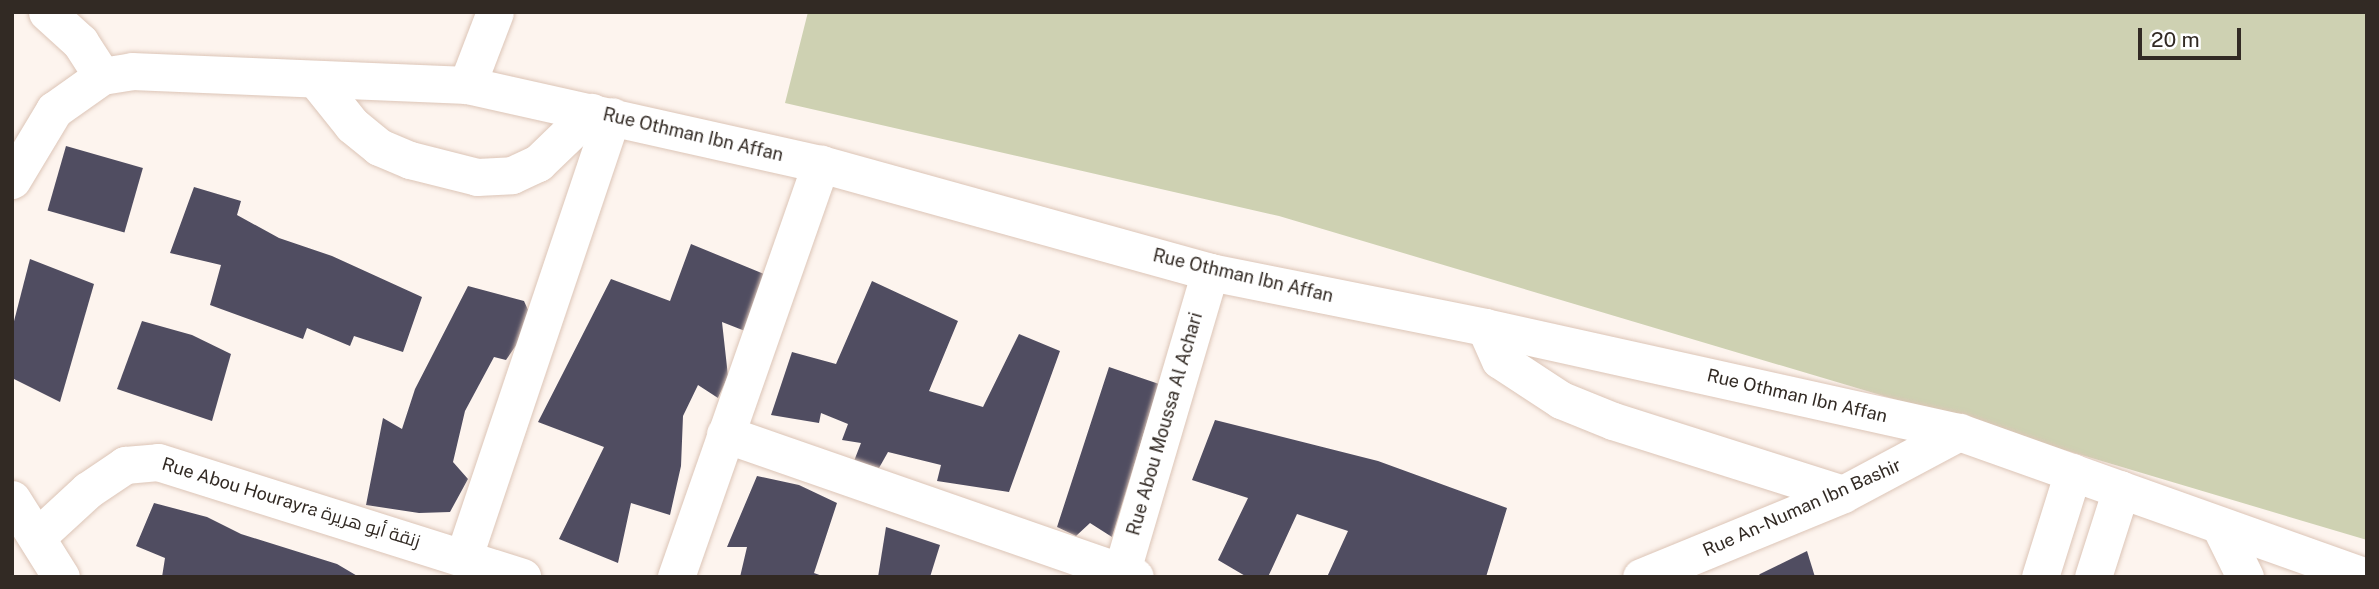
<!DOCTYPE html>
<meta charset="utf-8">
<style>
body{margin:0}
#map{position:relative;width:2379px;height:589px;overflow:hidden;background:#fdf4ee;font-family:"Public Sans",Cairo,sans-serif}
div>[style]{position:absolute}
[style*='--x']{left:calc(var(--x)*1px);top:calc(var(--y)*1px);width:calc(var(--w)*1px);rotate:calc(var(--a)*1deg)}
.green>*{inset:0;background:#ced1b2}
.building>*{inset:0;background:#504d61;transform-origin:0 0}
.roads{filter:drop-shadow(0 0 2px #dcc5b7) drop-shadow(0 0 2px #dcc5b7)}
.minor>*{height:37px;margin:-18.5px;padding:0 18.5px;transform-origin:18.5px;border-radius:18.5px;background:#fff}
span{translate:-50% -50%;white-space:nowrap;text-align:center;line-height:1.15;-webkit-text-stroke:7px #fff;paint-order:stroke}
.street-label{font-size:18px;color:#322a24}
.frame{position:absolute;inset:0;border:14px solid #322a24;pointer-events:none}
.scale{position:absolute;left:2138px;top:28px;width:103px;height:32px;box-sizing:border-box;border:4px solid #322a24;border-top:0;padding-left:9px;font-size:21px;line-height:24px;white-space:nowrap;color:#322a24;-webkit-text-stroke:5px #fff;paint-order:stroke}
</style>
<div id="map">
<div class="green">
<i style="clip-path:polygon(808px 12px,2367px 12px,2367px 540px,1279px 216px,785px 103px)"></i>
</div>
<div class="building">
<i style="left:66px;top:146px;width:80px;height:67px;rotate:16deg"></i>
<i style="clip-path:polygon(194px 187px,241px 201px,237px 215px,279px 238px,332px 256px,422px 297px,403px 352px,354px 336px,350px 346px,307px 328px,303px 339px,210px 305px,221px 265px,170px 253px)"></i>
<i style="clip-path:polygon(691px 244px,764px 274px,745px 331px,722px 322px,728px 376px,718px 398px,698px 385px,683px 416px,681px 466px,670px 515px,631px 503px,618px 563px,559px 539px,604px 447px,538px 422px,611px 279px,670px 301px)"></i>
<i style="clip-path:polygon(30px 259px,94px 284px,60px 402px,12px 378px,12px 329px)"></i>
<i style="clip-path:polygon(872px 281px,958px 321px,929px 391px,983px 407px,1019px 334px,1060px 351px,1009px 492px,937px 481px,941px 465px,888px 452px,879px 468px,854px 461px,861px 443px,842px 440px,848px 424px,821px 413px,819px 423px,771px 415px,792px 352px,836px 364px)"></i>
<i style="clip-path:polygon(468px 286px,524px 301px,533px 321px,506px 360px,494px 357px,465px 411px,453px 462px,468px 479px,450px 512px,419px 513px,366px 505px,383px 418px,402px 429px,415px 389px)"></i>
<i style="clip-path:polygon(142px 321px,192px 335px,231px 354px,212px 421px,117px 389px)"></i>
<i style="clip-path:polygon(1109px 367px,1159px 384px,1112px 537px,1090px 523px,1076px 536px,1057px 527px)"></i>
<i style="clip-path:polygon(1215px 420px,1378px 461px,1507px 508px,1486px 577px,1327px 577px,1348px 531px,1297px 514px,1268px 577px,1247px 577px,1218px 560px,1248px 498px,1192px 480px)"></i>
<i style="clip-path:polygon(757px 476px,799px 485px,837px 503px,814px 573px,825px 577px,740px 577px,747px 547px,727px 547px)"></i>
<i style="clip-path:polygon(154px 503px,207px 517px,241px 534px,337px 564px,359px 577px,162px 577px,165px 558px,136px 546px)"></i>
<i style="clip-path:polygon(886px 527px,940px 545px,930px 577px,878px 577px)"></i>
<i style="clip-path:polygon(1807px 551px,1815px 577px,1757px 577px,1760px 574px)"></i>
</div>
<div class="roads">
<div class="minor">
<i style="--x:47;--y:12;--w:45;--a:42.3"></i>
<i style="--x:80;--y:42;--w:40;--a:57.1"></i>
<i style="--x:316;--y:80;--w:58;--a:51.3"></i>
<i style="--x:352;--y:125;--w:35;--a:39"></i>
<i style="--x:379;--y:147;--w:34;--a:23"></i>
<i style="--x:410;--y:160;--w:69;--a:14.2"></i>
<i style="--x:477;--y:177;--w:35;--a:-3"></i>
<i style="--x:512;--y:175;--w:29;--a:-25"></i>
<i style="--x:538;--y:163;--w:74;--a:-43.9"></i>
<i style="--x:467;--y:85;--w:78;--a:-69"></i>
<i style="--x:12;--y:180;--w:82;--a:-59"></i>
<i style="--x:54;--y:110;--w:59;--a:-35.3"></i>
<i style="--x:102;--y:76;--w:30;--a:-9"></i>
<i style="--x:132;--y:71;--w:335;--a:2.4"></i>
<i style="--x:467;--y:85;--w:363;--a:12.6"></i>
<i style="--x:821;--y:164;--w:404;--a:15.5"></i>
<i style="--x:1210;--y:272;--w:280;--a:11.3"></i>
<i style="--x:1485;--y:327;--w:485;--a:12.5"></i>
<i style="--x:1959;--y:432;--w:432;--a:19.6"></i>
<i style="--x:1485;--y:327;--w:36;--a:66"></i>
<i style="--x:1500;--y:360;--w:73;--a:33.3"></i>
<i style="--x:1561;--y:400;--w:56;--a:22"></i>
<i style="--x:1613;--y:421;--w:241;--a:17.6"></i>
<i style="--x:725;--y:434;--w:434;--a:19.2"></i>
<i style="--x:12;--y:499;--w:92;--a:57.9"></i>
<i style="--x:2220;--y:526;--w:57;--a:63.9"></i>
<i style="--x:38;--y:536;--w:68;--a:-42.6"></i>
<i style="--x:88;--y:490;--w:45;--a:-34"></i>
<i style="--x:125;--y:465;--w:33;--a:-5"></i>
<i style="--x:158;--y:462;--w:382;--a:17.5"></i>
<i style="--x:464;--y:556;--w:464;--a:-71.4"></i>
<i style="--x:676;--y:577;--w:438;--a:-70.7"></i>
<i style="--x:1120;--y:577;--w:318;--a:-73.6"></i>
<i style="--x:1641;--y:577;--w:218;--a:-22.3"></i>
<i style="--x:1843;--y:494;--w:132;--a:-28.1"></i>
<i style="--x:2040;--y:577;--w:110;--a:-72.6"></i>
<i style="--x:2093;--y:577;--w:92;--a:-72.3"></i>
</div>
</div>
<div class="street-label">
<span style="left:693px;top:135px;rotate:13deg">Rue Othman Ibn Affan</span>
<span style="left:1243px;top:276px;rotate:13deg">Rue Othman Ibn Affan</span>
<span style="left:1797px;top:396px;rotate:13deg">Rue Othman Ibn Affan</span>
<span style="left:1165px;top:424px;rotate:-74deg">Rue Abou Moussa Al Achari</span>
<span style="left:291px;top:503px;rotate:17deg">Rue Abou Hourayra زنقة أبو هريرة</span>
<span style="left:1802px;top:508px;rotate:-24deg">Rue An-Numan Ibn Bashir</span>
</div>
<div class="frame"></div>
<div class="scale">20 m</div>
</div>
